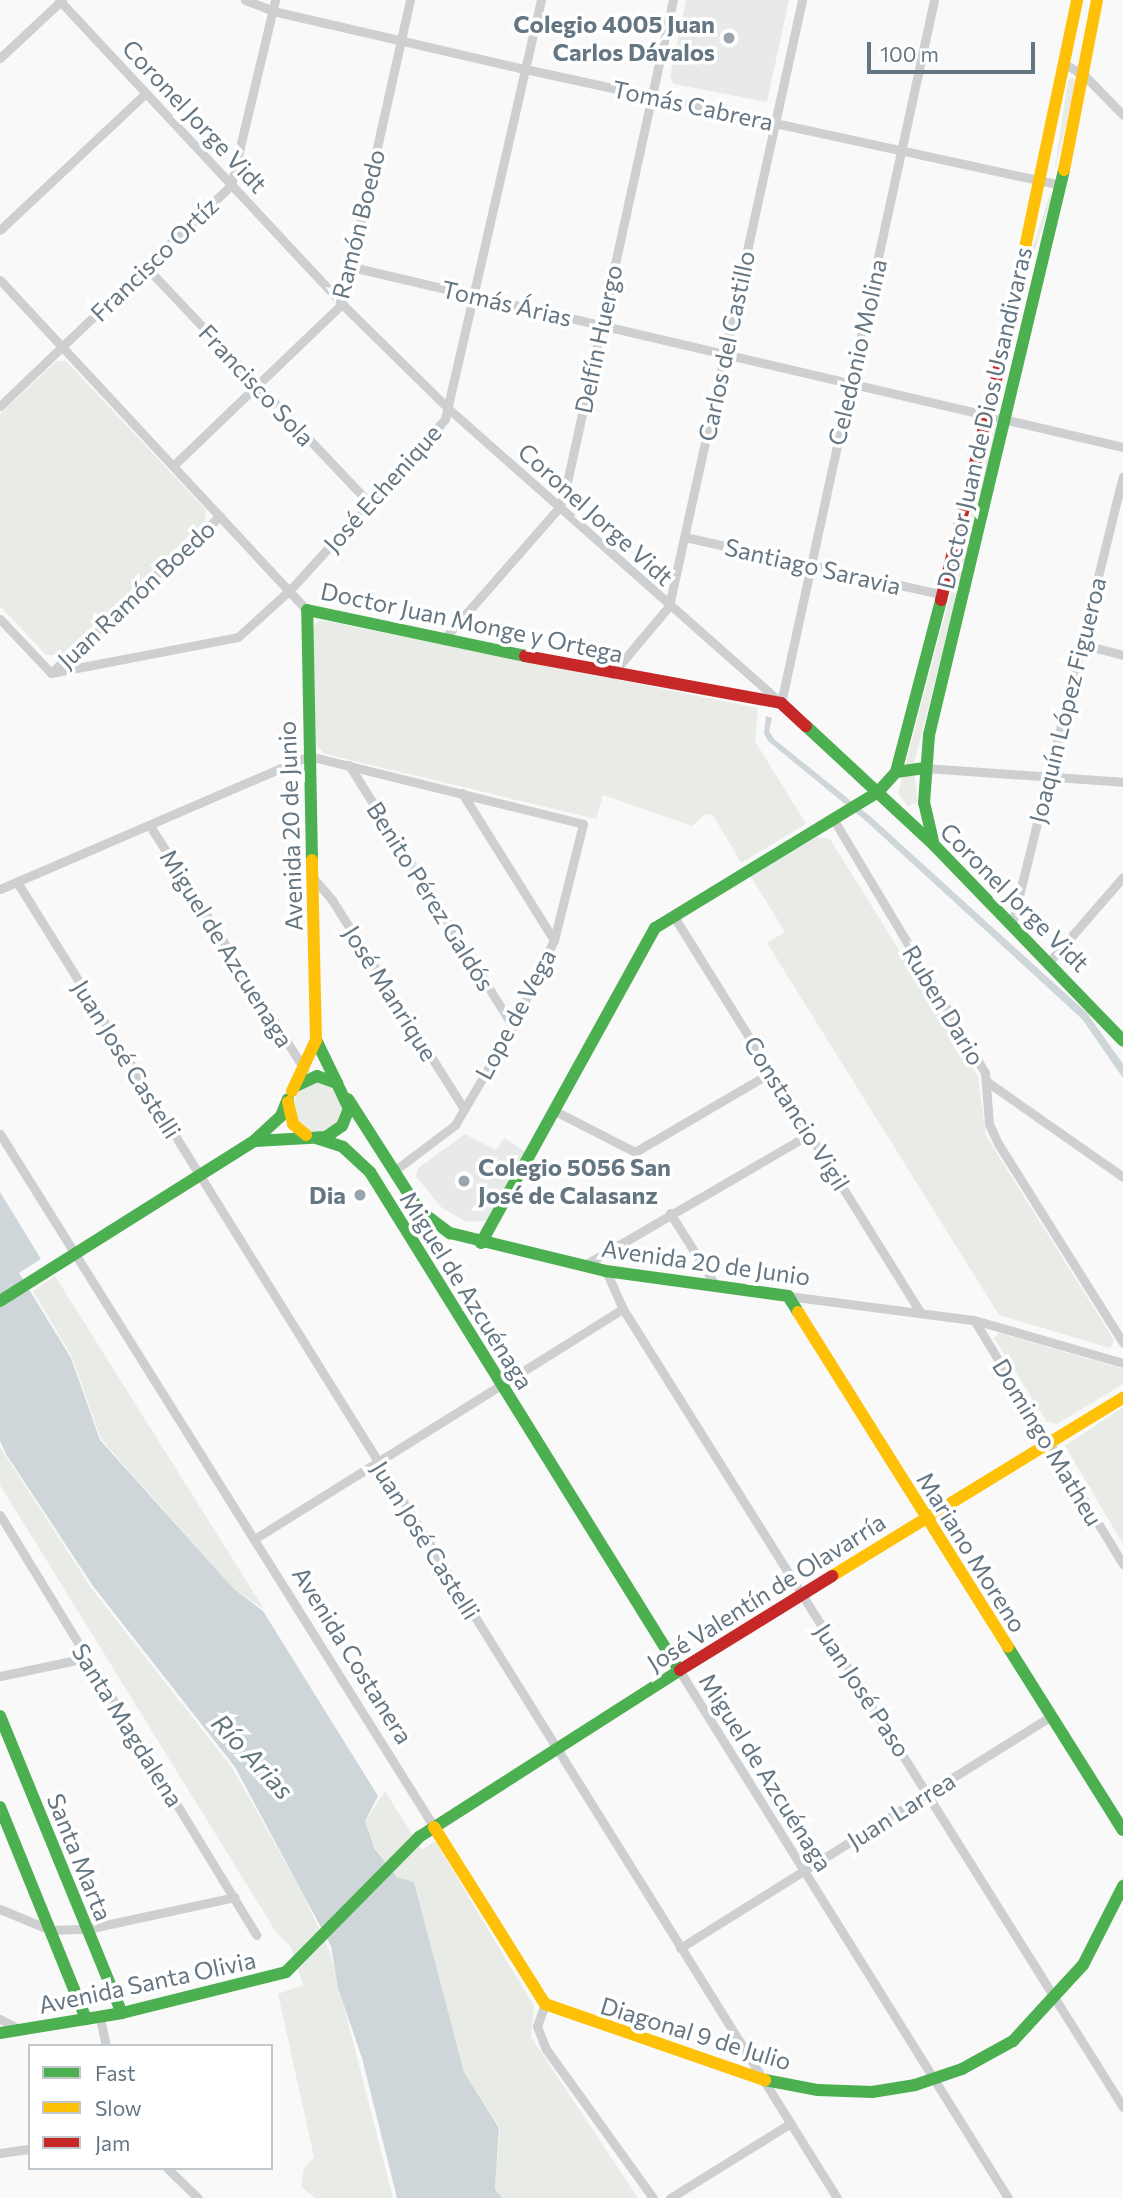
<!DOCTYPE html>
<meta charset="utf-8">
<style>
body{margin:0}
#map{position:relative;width:1123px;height:2198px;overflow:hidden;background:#f9f9f9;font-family:Commissioner,sans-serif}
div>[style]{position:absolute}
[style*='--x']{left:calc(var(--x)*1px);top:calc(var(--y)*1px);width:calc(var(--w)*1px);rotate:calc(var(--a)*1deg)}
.built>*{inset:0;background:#e8e9e9}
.green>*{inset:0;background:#e8ebe6;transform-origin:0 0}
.round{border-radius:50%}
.water>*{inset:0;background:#ced6d9}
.street>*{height:9px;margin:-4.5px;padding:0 4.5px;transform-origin:4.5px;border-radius:4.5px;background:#cecfd0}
.fast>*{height:12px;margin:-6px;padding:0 6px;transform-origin:6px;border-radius:6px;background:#4caf50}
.slow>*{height:12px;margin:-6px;padding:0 6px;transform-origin:6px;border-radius:6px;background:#ffc107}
.jam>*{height:12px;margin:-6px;padding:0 6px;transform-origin:6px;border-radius:6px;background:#c62828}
.dots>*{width:19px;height:19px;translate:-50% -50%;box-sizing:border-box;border:4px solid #fff;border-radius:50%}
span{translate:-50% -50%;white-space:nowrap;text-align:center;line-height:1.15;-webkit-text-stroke:7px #fff;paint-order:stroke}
.poi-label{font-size:24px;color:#657683;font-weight:700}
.right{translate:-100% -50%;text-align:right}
.left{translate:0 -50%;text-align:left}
.street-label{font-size:24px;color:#657683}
.water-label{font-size:26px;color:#60757c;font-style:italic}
.legend{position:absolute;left:28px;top:2044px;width:245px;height:126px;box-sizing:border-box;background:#fff;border:2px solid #c1c8cd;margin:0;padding:9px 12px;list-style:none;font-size:21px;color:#657683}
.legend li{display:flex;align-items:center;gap:14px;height:35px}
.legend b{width:35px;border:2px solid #c1c8cd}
.scale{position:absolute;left:867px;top:42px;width:168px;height:32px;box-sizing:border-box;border:4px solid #657683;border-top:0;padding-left:9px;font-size:21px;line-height:24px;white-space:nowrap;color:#657683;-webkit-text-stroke:5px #fff;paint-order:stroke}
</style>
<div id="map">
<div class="built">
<i style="clip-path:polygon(686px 0,789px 0,767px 102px,674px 84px,670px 77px)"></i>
<i style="clip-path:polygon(465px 1134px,496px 1150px,504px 1138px,526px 1152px,486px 1221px,467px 1222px,442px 1208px,416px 1176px,418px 1168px)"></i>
</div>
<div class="green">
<i style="clip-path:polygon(1072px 77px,1076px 82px,1054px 174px,1068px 81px)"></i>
<i style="left:1050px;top:194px;width:3px;height:211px;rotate:18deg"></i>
<i style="clip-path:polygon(57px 361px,66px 361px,206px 510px,205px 521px,62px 655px,46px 655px,0 606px,0 414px)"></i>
<i style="clip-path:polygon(996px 421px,995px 447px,914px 763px,917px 801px,908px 807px,898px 793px)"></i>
<i style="clip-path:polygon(320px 620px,758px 708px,755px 741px,806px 824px,741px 863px,713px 815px,705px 814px,692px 826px,603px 795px,596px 819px,325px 754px,316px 745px,313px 626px)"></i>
<i style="clip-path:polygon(817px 837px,830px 839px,978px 1077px,986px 1136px,1114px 1340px,1110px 1348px,999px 1315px,767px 943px,785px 932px,751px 877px)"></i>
<i class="round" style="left:294px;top:1082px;width:50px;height:50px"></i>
<i style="clip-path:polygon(55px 1276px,264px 1609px,234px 1589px,101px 1439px,72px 1357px,33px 1291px)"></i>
<i style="clip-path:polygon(999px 1333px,1123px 1369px,1123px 1384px,1057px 1424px,1047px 1422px,994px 1338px)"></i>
<i style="clip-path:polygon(1123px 1407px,1123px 1544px,1065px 1446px)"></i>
<i style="clip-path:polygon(0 1447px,92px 1589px,233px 1769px,303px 1894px,330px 1952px,393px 2198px,315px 2198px,301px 2187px,304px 2168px,314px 2157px,278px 1994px,303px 1985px,291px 1947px,276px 1932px,0 1485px)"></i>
<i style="clip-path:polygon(385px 1791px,422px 1850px,435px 1841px,534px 2006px,531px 2037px,638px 2198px,502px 2198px,495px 2189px,500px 2128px,464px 2072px,414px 1882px,397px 1877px,376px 1849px,365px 1821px)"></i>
</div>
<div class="water">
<i style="clip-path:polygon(766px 716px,772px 718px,769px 731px,774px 739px,871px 817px,1087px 1013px,1123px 1064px,1123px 1078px,1082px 1019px,867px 822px,768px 741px,764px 733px)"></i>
<i style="clip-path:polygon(0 1192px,41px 1259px,19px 1273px,71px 1358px,100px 1440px,234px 1589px,263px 1611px,378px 1796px,365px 1821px,375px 1849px,397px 1877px,414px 1882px,464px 2072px,499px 2128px,495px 2189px,502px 2198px,397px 2198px,362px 2058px,338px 1988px,331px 1946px,235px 1767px,93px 1586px,6px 1454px,0 1441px)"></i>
</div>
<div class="street">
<i style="--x:59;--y:0;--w:415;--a:47"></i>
<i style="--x:342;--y:304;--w:151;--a:44.5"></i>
<i style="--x:450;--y:410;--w:442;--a:41.5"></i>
<i style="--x:781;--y:703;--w:719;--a:-77.72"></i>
<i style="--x:245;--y:0;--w:30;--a:21"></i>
<i style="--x:273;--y:11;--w:259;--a:13"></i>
<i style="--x:525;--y:69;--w:548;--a:12.21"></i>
<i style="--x:0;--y:58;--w:85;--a:-43.1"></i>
<i style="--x:1065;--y:64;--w:23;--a:31"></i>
<i style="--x:1085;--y:76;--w:54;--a:45.7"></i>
<i style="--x:0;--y:230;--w:199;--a:-43.2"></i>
<i style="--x:352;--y:267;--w:792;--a:13.14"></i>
<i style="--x:147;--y:268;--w:322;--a:46.6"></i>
<i style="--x:0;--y:280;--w:451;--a:47.1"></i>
<i style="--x:0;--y:406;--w:320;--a:-43.7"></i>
<i style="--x:231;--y:185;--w:190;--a:-76.6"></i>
<i style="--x:174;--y:465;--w:233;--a:-43.8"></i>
<i style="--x:342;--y:304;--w:312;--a:-77.4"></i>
<i style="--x:685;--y:537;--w:262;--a:12.6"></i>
<i style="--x:0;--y:619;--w:74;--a:46.6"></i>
<i style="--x:444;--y:639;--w:173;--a:-48.8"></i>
<i style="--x:558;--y:509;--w:14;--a:-65"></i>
<i style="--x:564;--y:496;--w:508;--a:-77.61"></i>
<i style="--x:1081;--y:644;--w:43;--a:14.7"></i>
<i style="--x:53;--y:671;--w:228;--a:-42.9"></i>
<i style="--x:51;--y:673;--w:190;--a:-10.9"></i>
<i style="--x:238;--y:637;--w:72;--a:-42.2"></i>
<i style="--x:291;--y:589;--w:229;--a:-47.8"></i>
<i style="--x:445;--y:419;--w:430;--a:-77.1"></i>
<i style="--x:612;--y:674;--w:89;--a:-50"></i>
<i style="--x:669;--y:606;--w:620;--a:-77.62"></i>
<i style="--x:349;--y:765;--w:308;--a:57.9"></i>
<i style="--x:925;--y:768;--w:198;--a:4"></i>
<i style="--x:462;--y:793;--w:173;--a:58"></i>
<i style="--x:832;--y:817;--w:298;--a:59.1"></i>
<i style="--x:985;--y:1073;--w:51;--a:85.5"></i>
<i style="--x:989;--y:1124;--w:23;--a:65"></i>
<i style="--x:999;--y:1145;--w:234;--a:57.9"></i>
<i style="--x:150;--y:826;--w:288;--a:57.6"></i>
<i style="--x:314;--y:879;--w:28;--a:49"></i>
<i style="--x:332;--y:900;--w:247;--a:57.7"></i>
<i style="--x:17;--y:882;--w:1551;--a:58.07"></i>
<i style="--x:0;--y:889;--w:336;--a:-23.3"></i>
<i style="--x:309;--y:756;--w:282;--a:13.9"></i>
<i style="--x:583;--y:824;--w:120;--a:104"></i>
<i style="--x:554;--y:940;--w:95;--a:115.5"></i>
<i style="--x:513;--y:1026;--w:115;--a:120.4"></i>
<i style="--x:455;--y:1125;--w:76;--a:143"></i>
<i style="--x:673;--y:915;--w:468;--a:58.1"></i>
<i style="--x:1012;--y:924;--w:461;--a:-76.1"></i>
<i style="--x:1050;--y:961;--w:111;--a:-49"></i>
<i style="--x:986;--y:1081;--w:167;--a:35"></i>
<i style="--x:555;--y:1111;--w:90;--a:27.1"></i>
<i style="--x:635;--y:1152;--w:159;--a:-30.3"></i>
<i style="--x:0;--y:1134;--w:818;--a:57.94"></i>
<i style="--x:670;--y:1213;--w:86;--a:57.8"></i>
<i style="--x:583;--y:1266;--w:263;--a:-30.2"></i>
<i style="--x:606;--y:1271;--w:42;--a:65.9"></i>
<i style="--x:623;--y:1309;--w:942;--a:57.93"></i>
<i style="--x:788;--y:1296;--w:188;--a:7.4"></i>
<i style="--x:974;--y:1320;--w:155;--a:16.1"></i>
<i style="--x:974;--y:1320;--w:286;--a:58.6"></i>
<i style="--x:0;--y:1515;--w:492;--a:58.6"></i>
<i style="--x:256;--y:1538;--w:433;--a:-32"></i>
<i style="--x:679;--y:1670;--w:622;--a:58.07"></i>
<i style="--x:0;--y:1676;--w:88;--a:-11.8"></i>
<i style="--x:0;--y:1909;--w:54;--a:22.8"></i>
<i style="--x:50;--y:1930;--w:37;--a:-2"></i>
<i style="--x:87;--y:1929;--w:151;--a:-12.2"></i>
<i style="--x:680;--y:1948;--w:435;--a:-32"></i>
<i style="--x:545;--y:2004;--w:23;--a:110"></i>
<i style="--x:537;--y:2026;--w:25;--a:69"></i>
<i style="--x:546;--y:2049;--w:183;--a:54.3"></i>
<i style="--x:100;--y:2018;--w:29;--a:78"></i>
<i style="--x:0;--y:2019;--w:21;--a:28"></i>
<i style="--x:0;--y:2153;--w:30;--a:-8"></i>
<i style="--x:167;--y:2168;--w:43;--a:44.1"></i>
<i style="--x:670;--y:2198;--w:142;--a:-31.8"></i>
</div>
<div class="fast">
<i style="--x:806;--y:726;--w:175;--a:42.9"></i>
<i style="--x:934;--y:845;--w:272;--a:46"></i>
<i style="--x:896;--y:772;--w:29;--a:-8"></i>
<i style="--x:933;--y:841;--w:39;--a:-103"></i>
<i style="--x:924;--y:803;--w:68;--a:-85.8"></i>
<i style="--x:929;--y:735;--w:581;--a:-76.56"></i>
<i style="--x:312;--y:860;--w:250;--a:-91.1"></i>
<i style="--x:307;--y:610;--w:223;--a:11.9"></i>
<i style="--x:316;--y:1040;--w:48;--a:64"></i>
<i style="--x:348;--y:1099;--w:132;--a:57.4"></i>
<i style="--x:419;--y:1210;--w:39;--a:37"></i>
<i style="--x:450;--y:1233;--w:161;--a:13.7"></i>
<i style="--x:606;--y:1271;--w:184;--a:7.8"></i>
<i style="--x:788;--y:1296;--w:19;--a:58"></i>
<i style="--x:316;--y:1138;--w:28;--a:18"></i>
<i style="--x:343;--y:1147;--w:37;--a:43"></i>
<i style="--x:370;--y:1172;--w:586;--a:58.18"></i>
<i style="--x:255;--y:1141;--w:71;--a:-3.2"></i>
<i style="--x:326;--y:1137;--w:19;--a:-35"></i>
<i style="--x:342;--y:1126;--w:18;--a:-68"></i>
<i style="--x:349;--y:1109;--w:29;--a:-115"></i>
<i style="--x:337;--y:1083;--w:21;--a:-161"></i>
<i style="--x:317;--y:1076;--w:23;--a:155"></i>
<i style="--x:481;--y:1243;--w:360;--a:-61.1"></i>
<i style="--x:655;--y:928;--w:261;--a:-31.4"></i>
<i style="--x:878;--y:792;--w:27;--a:-48"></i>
<i style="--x:896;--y:772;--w:178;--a:-75.3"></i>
<i style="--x:0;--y:1301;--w:300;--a:-32.2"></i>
<i style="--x:254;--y:1141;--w:37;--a:-43"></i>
<i style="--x:281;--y:1116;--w:18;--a:-68"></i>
<i style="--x:1008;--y:1647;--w:216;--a:57.9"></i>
<i style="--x:0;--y:1716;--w:321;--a:67.7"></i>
<i style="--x:0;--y:1807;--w:229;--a:67.9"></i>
<i style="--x:0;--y:2033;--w:124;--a:-9.3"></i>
<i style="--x:122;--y:2013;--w:169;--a:-14"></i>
<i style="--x:286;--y:1972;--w:190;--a:-45.4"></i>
<i style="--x:419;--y:1837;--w:310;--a:-32.6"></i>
<i style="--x:765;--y:2080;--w:54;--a:10.7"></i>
<i style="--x:818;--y:2090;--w:54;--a:2.1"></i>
<i style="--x:872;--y:2092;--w:44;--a:-9.2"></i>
<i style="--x:915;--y:2085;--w:50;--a:-18.8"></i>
<i style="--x:962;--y:2069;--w:58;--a:-28.8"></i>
<i style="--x:1013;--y:2041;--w:103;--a:-47.4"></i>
<i style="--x:1083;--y:1965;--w:89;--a:-63.1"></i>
</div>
<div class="slow">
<i style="--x:1064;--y:170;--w:173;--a:-79"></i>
<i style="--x:1003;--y:352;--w:360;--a:-78.1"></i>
<i style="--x:292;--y:1091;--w:56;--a:-64.8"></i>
<i style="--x:316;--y:1040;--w:180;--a:-91.3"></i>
<i style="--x:288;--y:1102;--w:23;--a:77"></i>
<i style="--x:293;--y:1124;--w:17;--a:40"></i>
<i style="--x:798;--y:1312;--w:395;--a:57.9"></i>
<i style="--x:832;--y:1576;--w:341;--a:-31.5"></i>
<i style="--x:434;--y:1827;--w:209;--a:57.9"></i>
<i style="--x:545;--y:2004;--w:233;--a:19.1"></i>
</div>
<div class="jam">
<i style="--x:941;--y:600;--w:256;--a:-76"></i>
<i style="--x:525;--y:656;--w:260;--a:10.4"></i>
<i style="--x:781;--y:703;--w:34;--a:43"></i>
<i style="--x:680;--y:1670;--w:179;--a:-31.7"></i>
</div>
<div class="dots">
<i style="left:729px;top:38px;background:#99a4ac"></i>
<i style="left:464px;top:1181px;background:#99a4ac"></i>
<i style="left:360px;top:1195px;background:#99a4ac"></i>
</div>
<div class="poi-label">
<span class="right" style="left:715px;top:38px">Colegio 4005 Juan<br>Carlos Dávalos</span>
<span class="left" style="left:478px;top:1181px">Colegio 5056 San<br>José de Calasanz</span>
<span class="right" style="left:346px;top:1195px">Dia</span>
</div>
<div class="street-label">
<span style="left:693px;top:105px;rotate:12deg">Tomás Cabrera</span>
<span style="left:195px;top:116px;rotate:47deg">Coronel Jorge Vidt</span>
<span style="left:358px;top:224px;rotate:-76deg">Ramón Boedo</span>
<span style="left:154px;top:259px;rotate:-44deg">Francisco Ortíz</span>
<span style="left:507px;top:303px;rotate:13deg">Tomás Árias</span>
<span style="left:598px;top:339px;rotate:-78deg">Delfín Huergo</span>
<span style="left:726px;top:346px;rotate:-78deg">Carlos del Castillo</span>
<span style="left:857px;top:352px;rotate:-77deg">Celedonio Molina</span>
<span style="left:257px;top:385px;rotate:47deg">Francisco Sola</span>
<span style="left:984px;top:418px;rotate:-77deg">Doctor Juan de Dios Usandivaras</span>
<span style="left:382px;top:488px;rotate:-48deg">José Echenique</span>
<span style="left:596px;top:514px;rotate:42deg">Coronel Jorge Vidt</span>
<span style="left:813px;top:566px;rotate:13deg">Santiago Saravia</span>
<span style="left:136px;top:594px;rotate:-43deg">Juan Ramón Boedo</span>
<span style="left:472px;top:622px;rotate:12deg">Doctor Juan Monge y Ortega</span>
<span style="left:1067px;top:700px;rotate:-76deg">Joaquín López Figueroa</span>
<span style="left:290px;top:826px;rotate:-92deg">Avenida 20 de Junio</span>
<span style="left:431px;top:896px;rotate:58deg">Benito Pérez Galdós</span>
<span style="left:1015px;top:897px;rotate:45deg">Coronel Jorge Vidt</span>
<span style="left:227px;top:948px;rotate:58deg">Miguel de Azcuenaga</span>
<span style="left:391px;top:993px;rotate:58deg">José Manrique</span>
<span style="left:944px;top:1005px;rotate:59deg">Ruben Dario</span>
<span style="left:515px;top:1014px;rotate:-62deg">Lope de Vega</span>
<span style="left:127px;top:1059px;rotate:58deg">Juan José Castelli</span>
<span style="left:797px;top:1113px;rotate:58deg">Constancio Vigil</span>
<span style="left:706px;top:1262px;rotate:8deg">Avenida 20 de Junio</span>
<span style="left:467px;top:1290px;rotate:58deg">Miguel de Azcuénaga</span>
<span style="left:1048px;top:1442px;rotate:59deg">Domingo Matheu</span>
<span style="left:426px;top:1540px;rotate:58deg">Juan José Castelli</span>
<span style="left:972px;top:1552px;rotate:58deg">Mariano Moreno</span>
<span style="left:766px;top:1592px;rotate:-32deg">José Valentín de Olavarría</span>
<span style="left:353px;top:1655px;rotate:58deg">Avenida Costanera</span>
<span style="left:863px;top:1690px;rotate:57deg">Juan José Paso</span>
<span style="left:128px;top:1725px;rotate:58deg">Santa Magdalena</span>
<span style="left:766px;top:1772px;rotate:58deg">Miguel de Azcuénaga</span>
<span style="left:901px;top:1810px;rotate:-32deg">Juan Larrea</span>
<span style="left:80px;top:1857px;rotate:68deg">Santa Marta</span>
<span style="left:147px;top:1982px;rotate:-12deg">Avenida Santa Olivia</span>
<span style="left:696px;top:2033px;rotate:17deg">Diagonal 9 de Julio</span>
</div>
<div class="water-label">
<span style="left:253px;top:1756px;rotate:47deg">Río Arias</span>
</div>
<ul class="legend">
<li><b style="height:9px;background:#4caf50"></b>Fast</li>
<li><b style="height:9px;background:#ffc107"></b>Slow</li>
<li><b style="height:9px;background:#c62828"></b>Jam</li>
</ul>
<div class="scale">100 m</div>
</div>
